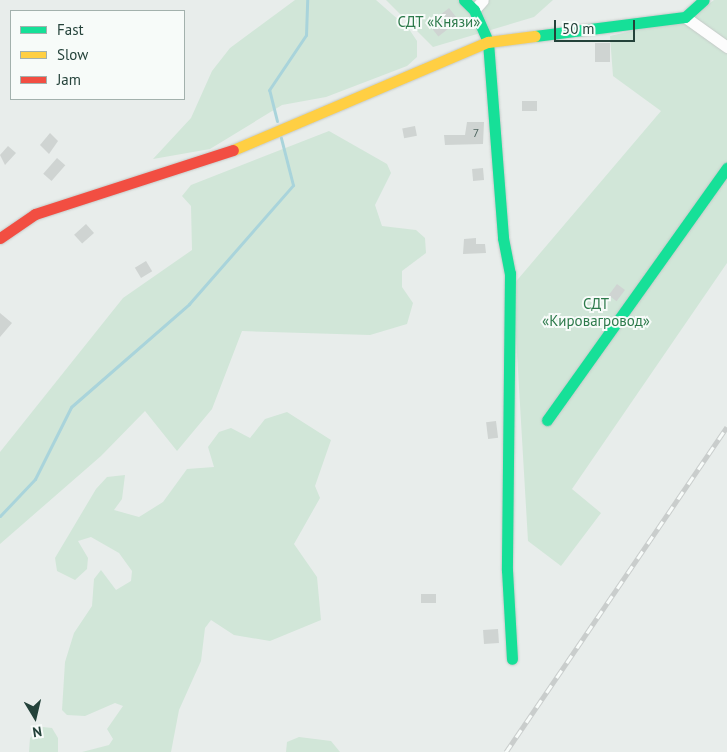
<!DOCTYPE html>
<meta charset="utf-8">
<style>
body{margin:0}
#map{position:relative;width:727px;height:752px;overflow:hidden;background:#e8edeb;font-family:"PT Sans",sans-serif}
div>[style]{position:absolute}
[style*='--x']{left:calc(var(--x)*1px);top:calc(var(--y)*1px);width:calc(var(--w)*1px);rotate:calc(var(--a)*1deg)}
.green>*{inset:0;background:#d1e6d8}
.stream>*{height:3px;margin:-1.5px;padding:0 1.5px;transform-origin:1.5px;border-radius:1.5px;background:#a9d4db}
.building>*{inset:0;background:#cfd4d2;transform-origin:0 0}
.roads{filter:drop-shadow(0 0 1px #c5cac8) drop-shadow(0 0 1px #c5cac8)}
.street>*{height:11px;margin:-5.5px;padding:0 5.5px;transform-origin:5.5px;border-radius:5.5px;background:#fcfcfc}
.fast>*{height:11px;margin:-5.5px;padding:0 5.5px;transform-origin:5.5px;border-radius:5.5px;background:#16e098}
.slow>*{height:11px;margin:-5.5px;padding:0 5.5px;transform-origin:5.5px;border-radius:5.5px;background:#ffcf43}
.jam>*{height:11px;margin:-5.5px;padding:0 5.5px;transform-origin:5.5px;border-radius:5.5px;background:#f24e42}
.rail>*{height:5px;margin-top:-2.5px;transform-origin:0;background:repeating-linear-gradient(90deg,#f7fbf9 0 9px,#c9cdcc 0 18px);box-sizing:border-box;border-block:1px solid #c9cdcc}
span{translate:-50% -50%;white-space:nowrap;text-align:center;line-height:1.15;-webkit-text-stroke:4px #f7fbf9;paint-order:stroke}
.number-label{font-size:12px;color:#506761}
.number-label span{-webkit-text-stroke-width:0}
.park-label{font-size:15px;color:#2d7a4b}
.legend{position:absolute;left:10px;top:10px;width:175px;height:90px;box-sizing:border-box;background:#f7fbf9;border:1px solid #a3b1ad;margin:0;padding:6px 9px;list-style:none;font-size:15px;color:#24423a}
.legend li{display:flex;align-items:center;gap:10px;height:25px}
.legend b{width:25px;border:1px solid #a3b1ad}
.north{position:absolute;left:10px;top:692px;width:50px;height:50px;-webkit-text-stroke:4px #f7fbf9;paint-order:stroke;rotate:171deg;font-size:14px;font-weight:700;line-height:20px;text-align:center;color:#24423a}
.north::after{content:'';display:block;margin:auto;width:18px;height:22px;background:#24423a;clip-path:polygon(50% 0,100% 100%,50% 72%,0 100%)}
.scale{position:absolute;left:554px;top:20px;width:81px;height:22px;box-sizing:border-box;border:2px solid #24423a;border-top:0;padding-left:6px;font-size:15px;line-height:18px;white-space:nowrap;color:#24423a;-webkit-text-stroke:4px #f7fbf9;paint-order:stroke}
</style>
<div id="map">
<div class="green">
<i style="clip-path:polygon(295px 0,376px 0,409px 29px,417px 41px,417px 57px,407px 66px,326px 97px,282px 105px,210px 149px,153px 159px,191px 118px,212px 71px,230px 48px)"></i>
<i style="clip-path:polygon(386px 0,553px 0,534px 17px,433px 47px)"></i>
<i style="clip-path:polygon(714px 0,727px 0,727px 263px,572px 489px,601px 513px,561px 566px,528px 541px,513px 285px,661px 111px,613px 76px,610px 36px,692px 17px)"></i>
<i style="clip-path:polygon(329px 131px,387px 164px,391px 173px,375px 205px,382px 226px,416px 230px,425px 238px,426px 253px,402px 271px,402px 287px,413px 303px,407px 324px,370px 335px,242px 331px,212px 409px,177px 451px,145px 411px,101px 456px,0 544px,0 452px,123px 298px,192px 250px,191px 206px,182px 196px,191px 185px)"></i>
<i style="clip-path:polygon(287px 412px,331px 440px,315px 486px,320px 498px,294px 544px,317px 577px,321px 620px,270px 641px,234px 635px,211px 620px,205px 628px,201px 661px,179px 710px,171px 752px,82px 752px,109px 745px,113px 739px,107px 729px,123px 706px,115px 703px,85px 716px,67px 715px,62px 710px,65px 662px,74px 633px,92px 606px,94px 579px,101px 570px,116px 590px,131px 581px,132px 571px,119px 553px,91px 537px,78px 541px,88px 558px,87px 569px,75px 580px,57px 571px,55px 558px,96px 489px,107px 477px,125px 475px,122px 499px,114px 510px,139px 517px,163px 502px,187px 469px,214px 467px,208px 447px,219px 432px,231px 428px,250px 438px,265px 419px)"></i>
<i style="clip-path:polygon(43px 727px,52px 728px,58px 738px,58px 752px,29px 752px,30px 738px)"></i>
<i style="clip-path:polygon(299px 737px,331px 741px,340px 752px,286px 752px,287px 742px)"></i>
</div>
<div class="stream">
<i style="--x:277;--y:121;--w:32;--a:-104"></i>
<i style="--x:269;--y:90;--w:66;--a:-56.1"></i>
<i style="--x:306;--y:35;--w:35;--a:-88"></i>
<i style="--x:0;--y:516;--w:51;--a:-46.6"></i>
<i style="--x:35;--y:479;--w:80;--a:-63.4"></i>
<i style="--x:71;--y:407;--w:157;--a:-41.1"></i>
<i style="--x:189;--y:304;--w:158;--a:-48.8"></i>
<i style="--x:293;--y:185;--w:49;--a:-104.3"></i>
</div>
<div class="building">
<i style="left:449px;top:8px;width:16px;height:26px;rotate:52deg"></i>
<i style="left:595px;top:43px;width:15px;height:19px"></i>
<i style="left:537px;top:101px;width:10px;height:15px;rotate:90deg"></i>
<i style="clip-path:polygon(467px 122px,484px 122px,483px 144px,445px 145px,444px 135px,465px 135px)"></i>
<i style="left:415px;top:126px;width:10px;height:13px;rotate:79deg"></i>
<i style="clip-path:polygon(50px 133px,58px 141px,49px 154px,40px 145px)"></i>
<i style="clip-path:polygon(8px 146px,16px 153px,5px 165px,0 155px)"></i>
<i style="left:57px;top:158px;width:11px;height:21px;rotate:41deg"></i>
<i style="left:483px;top:168px;width:12px;height:11px;rotate:85deg"></i>
<i style="left:86px;top:224px;width:12px;height:16px;rotate:48deg"></i>
<i style="clip-path:polygon(476px 238px,476px 244px,485px 244px,486px 253px,463px 254px,464px 239px)"></i>
<i style="left:146px;top:261px;width:12px;height:13px;rotate:59deg"></i>
<i style="left:617px;top:284px;width:10px;height:14px;rotate:37deg"></i>
<i style="clip-path:polygon(0 313px,12px 323px,0 337px)"></i>
<i style="left:496px;top:421px;width:17px;height:10px;rotate:83deg"></i>
<i style="left:436px;top:594px;width:9px;height:15px;rotate:90deg"></i>
<i style="left:498px;top:629px;width:14px;height:15px;rotate:86deg"></i>
</div>
<div class="roads">
<div class="street">
<i style="--x:474;--y:10;--w:13;--a:-48"></i>
<i style="--x:685;--y:17;--w:52;--a:35.5"></i>
</div>
<div class="fast">
<i style="--x:464;--y:0;--w:14;--a:45"></i>
<i style="--x:474;--y:10;--w:35;--a:66"></i>
<i style="--x:488;--y:42;--w:197;--a:85.6"></i>
<i style="--x:503;--y:238;--w:36;--a:79"></i>
<i style="--x:510;--y:273;--w:297;--a:90.6"></i>
<i style="--x:507;--y:570;--w:89;--a:86.8"></i>
<i style="--x:535;--y:36;--w:151;--a:-7.2"></i>
<i style="--x:685;--y:17;--w:25;--a:-42"></i>
<i style="--x:547;--y:420;--w:310;--a:-54.5"></i>
</div>
<div class="slow">
<i style="--x:233;--y:150;--w:277;--a:-23"></i>
<i style="--x:488;--y:42;--w:47;--a:-7.3"></i>
</div>
<div class="jam">
<i style="--x:0;--y:238;--w:42;--a:-34.4"></i>
<i style="--x:35;--y:214;--w:208;--a:-17.9"></i>
</div>
</div>
<div class="rail">
<i style="--x:506;--y:752;--w:393;--a:-55.8"></i>
</div>
<div class="number-label">
<span style="left:476px;top:133px">7</span>
</div>
<div class="park-label">
<span style="left:439px;top:22px">СДТ «Князи»</span>
<span style="left:596px;top:312px">СДТ<br>«Кировагровод»</span>
</div>
<ul class="legend">
<li><b style="height:6px;background:#16e098"></b>Fast</li>
<li><b style="height:6px;background:#ffcf43"></b>Slow</li>
<li><b style="height:6px;background:#f24e42"></b>Jam</li>
</ul>
<div class="north">N</div>
<div class="scale">50 m</div>
</div>
